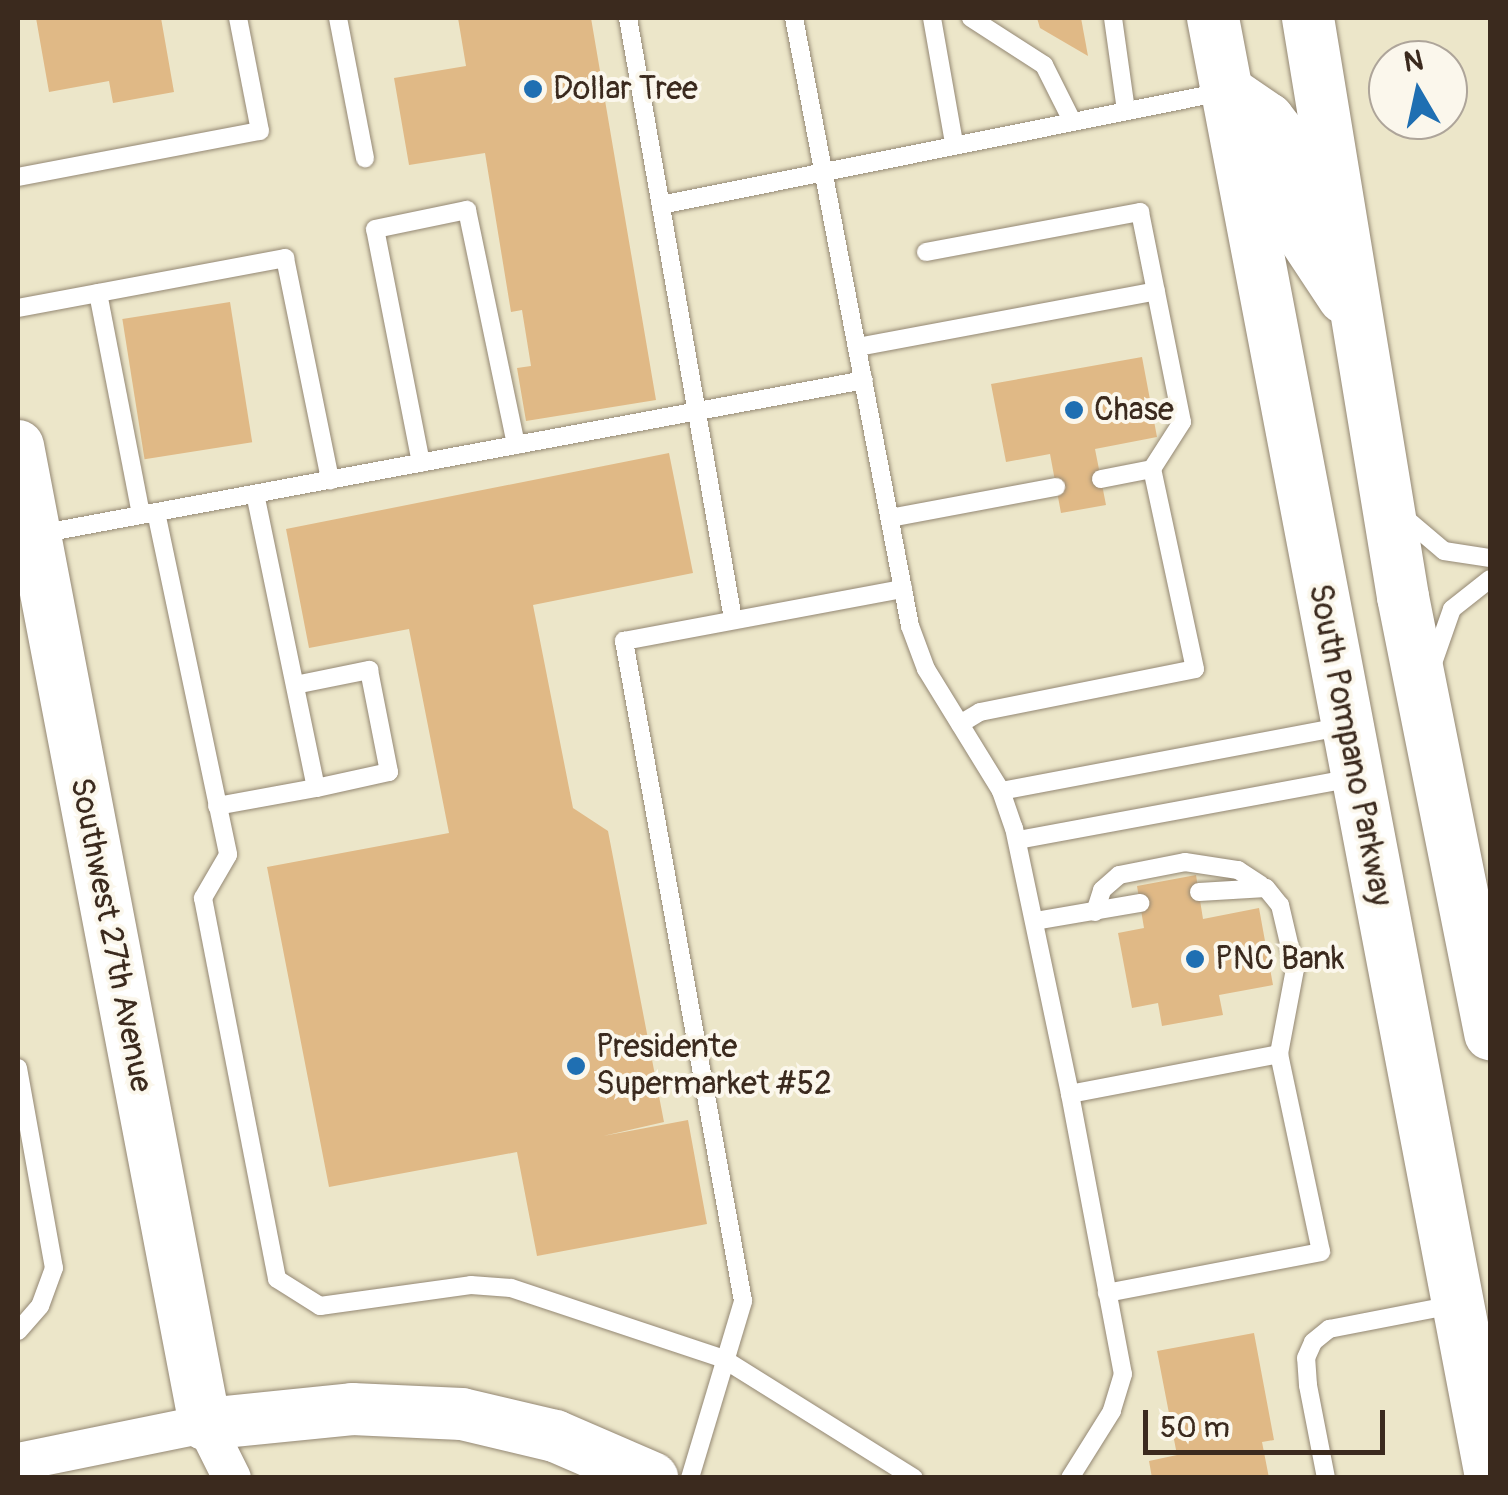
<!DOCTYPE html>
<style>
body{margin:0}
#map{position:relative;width:1508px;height:1495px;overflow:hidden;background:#ece6c9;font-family:Pangolin,sans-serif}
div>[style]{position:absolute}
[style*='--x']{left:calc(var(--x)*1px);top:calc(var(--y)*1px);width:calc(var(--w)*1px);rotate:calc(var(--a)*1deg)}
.building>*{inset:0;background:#e0b986;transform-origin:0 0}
.roads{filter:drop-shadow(0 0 2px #948874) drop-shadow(0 0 2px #948874)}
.lane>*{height:18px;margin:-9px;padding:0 9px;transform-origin:9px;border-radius:9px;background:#fff}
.street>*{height:38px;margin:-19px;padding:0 19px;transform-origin:19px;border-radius:19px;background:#fff}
.secondary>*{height:52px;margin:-26px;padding:0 26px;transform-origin:26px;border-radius:26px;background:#fff}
.dots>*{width:28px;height:28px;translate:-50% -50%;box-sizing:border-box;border:5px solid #fbf7ec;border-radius:50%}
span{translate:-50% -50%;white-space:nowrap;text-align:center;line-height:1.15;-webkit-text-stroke:8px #fbf7ec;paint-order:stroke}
.poi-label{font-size:32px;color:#3b2a1e}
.left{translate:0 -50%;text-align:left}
.street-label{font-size:32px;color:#3b2a1e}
.frame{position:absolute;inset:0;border:20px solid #3b2a1e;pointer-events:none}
.north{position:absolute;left:1368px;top:40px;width:100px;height:100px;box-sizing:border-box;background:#fbf7ec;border:2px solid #aea59a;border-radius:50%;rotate:351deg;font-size:28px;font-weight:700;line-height:40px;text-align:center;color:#3b2a1e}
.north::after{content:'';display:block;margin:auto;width:35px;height:45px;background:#1f6fb2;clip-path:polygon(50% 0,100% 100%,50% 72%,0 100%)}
.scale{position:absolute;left:1143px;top:1410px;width:242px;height:45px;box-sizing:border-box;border:5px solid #3b2a1e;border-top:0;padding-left:12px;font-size:30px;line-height:35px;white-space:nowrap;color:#3b2a1e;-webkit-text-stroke:8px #fbf7ec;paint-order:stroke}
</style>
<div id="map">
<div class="building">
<i style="clip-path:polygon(36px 18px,161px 18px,174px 92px,113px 103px,109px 81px,49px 92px)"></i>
<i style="clip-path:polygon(458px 18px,591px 18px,656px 400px,526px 421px,517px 368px,531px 366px,522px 310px,511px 312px,485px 153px,409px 165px,394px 78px,466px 66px)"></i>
<i style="clip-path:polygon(1037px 18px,1081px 18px,1088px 56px,1040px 28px)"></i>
<i style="left:230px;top:302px;width:142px;height:109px;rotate:81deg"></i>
<i style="clip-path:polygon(1142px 357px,1157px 437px,1095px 449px,1106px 505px,1061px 513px,1050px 454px,1006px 462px,991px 384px)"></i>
<i style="clip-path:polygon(669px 453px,693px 573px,533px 605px,573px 808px,608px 831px,664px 1122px,603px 1136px,688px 1120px,707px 1224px,537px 1256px,517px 1152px,329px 1187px,267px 867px,449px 833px,409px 629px,309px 648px,286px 529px)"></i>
<i style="clip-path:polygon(1196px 875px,1203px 919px,1259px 908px,1273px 985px,1219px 995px,1223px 1015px,1162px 1026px,1158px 1003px,1132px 1008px,1118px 933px,1144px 928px,1137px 886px)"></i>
<i style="clip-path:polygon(1254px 1333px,1274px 1440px,1262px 1442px,1269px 1478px,1152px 1478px,1149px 1461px,1177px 1455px,1157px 1351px)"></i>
</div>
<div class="roads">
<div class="lane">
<i style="--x:338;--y:18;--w:143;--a:79.1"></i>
<i style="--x:628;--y:18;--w:610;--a:80.09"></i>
<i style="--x:794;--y:18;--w:619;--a:79.2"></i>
<i style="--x:910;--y:626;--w:46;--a:69.6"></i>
<i style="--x:926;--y:669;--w:143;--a:58.4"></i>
<i style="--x:1001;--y:791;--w:39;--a:71"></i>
<i style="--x:1014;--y:828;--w:272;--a:78.1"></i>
<i style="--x:1070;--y:1094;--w:285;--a:79.3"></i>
<i style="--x:1123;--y:1374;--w:39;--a:107"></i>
<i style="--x:1112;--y:1411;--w:79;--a:122.1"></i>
<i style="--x:932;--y:18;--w:127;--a:80"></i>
<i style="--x:971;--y:18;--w:87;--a:32.8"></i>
<i style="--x:1044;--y:65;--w:63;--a:63.4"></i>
<i style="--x:1113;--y:18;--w:93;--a:82"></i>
<i style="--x:18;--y:177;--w:246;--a:-10.8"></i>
<i style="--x:260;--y:131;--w:115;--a:-101"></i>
<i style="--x:661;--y:205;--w:572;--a:-11.39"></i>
<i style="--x:926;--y:252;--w:218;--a:-10.6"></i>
<i style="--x:1140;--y:212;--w:214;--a:78.7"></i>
<i style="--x:1182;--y:422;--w:56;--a:122.6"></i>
<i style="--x:98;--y:293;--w:225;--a:79"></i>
<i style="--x:18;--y:308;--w:272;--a:-10.6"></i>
<i style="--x:285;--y:258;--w:227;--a:78.5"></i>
<i style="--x:858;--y:347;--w:303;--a:-10.6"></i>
<i style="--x:421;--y:463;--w:238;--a:-101.1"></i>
<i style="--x:375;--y:229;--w:94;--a:-11.7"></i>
<i style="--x:467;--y:210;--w:240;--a:78.2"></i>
<i style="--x:156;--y:512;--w:350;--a:78.1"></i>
<i style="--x:228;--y:855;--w:50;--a:120.2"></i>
<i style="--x:203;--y:898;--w:388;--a:79"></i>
<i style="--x:277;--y:1279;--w:51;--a:32.1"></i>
<i style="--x:320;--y:1306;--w:152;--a:-7.9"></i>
<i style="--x:471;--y:1285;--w:40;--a:4.3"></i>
<i style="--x:511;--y:1288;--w:222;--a:18.4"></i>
<i style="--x:722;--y:1358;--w:226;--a:32"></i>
<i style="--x:1404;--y:517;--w:52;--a:40.4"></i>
<i style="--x:1444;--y:551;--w:47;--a:8.7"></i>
<i style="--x:890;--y:518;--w:169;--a:-10.6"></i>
<i style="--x:39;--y:534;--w:839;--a:-10.57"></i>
<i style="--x:1432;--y:666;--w:60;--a:-70.7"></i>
<i style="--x:1452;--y:609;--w:48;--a:-38.3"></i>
<i style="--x:295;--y:685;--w:76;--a:-11.5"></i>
<i style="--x:369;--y:670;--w:104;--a:78.9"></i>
<i style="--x:389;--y:772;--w:75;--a:167.6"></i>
<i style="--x:960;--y:724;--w:23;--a:-31"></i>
<i style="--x:980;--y:712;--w:219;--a:-11.3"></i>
<i style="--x:1195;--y:669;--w:205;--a:-102.1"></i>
<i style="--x:1152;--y:469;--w:52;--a:168.9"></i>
<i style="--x:1001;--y:791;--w:351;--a:-10.7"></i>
<i style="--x:217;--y:806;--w:101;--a:-10.3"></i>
<i style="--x:316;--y:788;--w:300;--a:-101.7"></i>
<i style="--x:1018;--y:840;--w:340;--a:-10.5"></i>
<i style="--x:1199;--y:892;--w:67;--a:-3.4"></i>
<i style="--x:1266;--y:888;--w:22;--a:51"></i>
<i style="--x:1280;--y:905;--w:66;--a:76.8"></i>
<i style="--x:1295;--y:969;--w:86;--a:100.7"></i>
<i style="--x:1095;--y:912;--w:23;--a:-72"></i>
<i style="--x:1102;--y:890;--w:23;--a:-41"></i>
<i style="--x:1119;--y:875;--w:67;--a:-11.1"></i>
<i style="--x:1185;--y:862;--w:54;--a:8.6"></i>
<i style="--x:1238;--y:870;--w:27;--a:33"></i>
<i style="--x:1035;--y:921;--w:107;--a:-9.7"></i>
<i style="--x:18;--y:1068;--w:203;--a:79.8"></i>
<i style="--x:54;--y:1268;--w:40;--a:110.2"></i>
<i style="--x:40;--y:1306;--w:33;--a:131"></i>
<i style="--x:1070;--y:1094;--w:213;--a:-10.8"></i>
<i style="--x:1279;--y:1054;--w:202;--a:78"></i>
<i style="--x:1321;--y:1252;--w:218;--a:169.2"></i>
<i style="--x:690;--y:1478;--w:185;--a:-73.3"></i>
<i style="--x:743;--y:1301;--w:671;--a:-100.22"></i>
<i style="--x:624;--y:641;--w:284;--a:-10.6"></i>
<i style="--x:1326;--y:1478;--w:95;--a:-101"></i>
<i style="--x:1308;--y:1385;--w:27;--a:-94"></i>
<i style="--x:1306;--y:1358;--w:17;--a:-66"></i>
<i style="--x:1313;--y:1342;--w:21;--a:-39"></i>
<i style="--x:1329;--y:1329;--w:126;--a:-11"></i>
</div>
<div class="street">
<i style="--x:205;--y:1424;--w:60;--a:63.4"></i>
<i style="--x:18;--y:1462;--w:191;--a:-11.5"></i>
</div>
<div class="secondary">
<i style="--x:1213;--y:18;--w:1480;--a:79.21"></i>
<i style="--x:1308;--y:18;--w:587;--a:80.68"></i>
<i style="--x:1403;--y:597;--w:446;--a:78.7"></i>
<i style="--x:1227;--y:91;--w:50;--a:34.3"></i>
<i style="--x:1268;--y:119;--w:33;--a:52"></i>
<i style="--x:1288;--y:145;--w:92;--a:80.6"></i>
<i style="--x:1303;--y:236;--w:74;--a:56.5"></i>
<i style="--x:18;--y:446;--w:996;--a:79.18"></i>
<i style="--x:205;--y:1424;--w:148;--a:-5.8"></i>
<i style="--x:352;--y:1409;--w:110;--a:2.6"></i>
<i style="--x:462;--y:1414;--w:96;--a:13.3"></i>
<i style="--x:555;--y:1436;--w:106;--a:23.4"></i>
</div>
</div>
<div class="dots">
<i style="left:533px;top:89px;background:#1f6fb2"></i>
<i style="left:1074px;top:410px;background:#1f6fb2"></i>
<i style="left:1195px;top:959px;background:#1f6fb2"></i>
<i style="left:576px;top:1066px;background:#1f6fb2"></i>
</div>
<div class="poi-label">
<span class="left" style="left:553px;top:89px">Dollar Tree</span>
<span class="left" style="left:1094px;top:410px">Chase</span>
<span class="left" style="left:1215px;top:959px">PNC Bank</span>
<span class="left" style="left:596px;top:1066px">Presidente<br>Supermarket #52</span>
</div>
<div class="street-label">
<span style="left:1350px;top:745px;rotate:79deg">South Pompano Parkway</span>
<span style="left:111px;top:935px;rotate:79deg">Southwest 27th Avenue</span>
</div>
<div class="frame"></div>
<div class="north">N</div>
<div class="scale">50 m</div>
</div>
